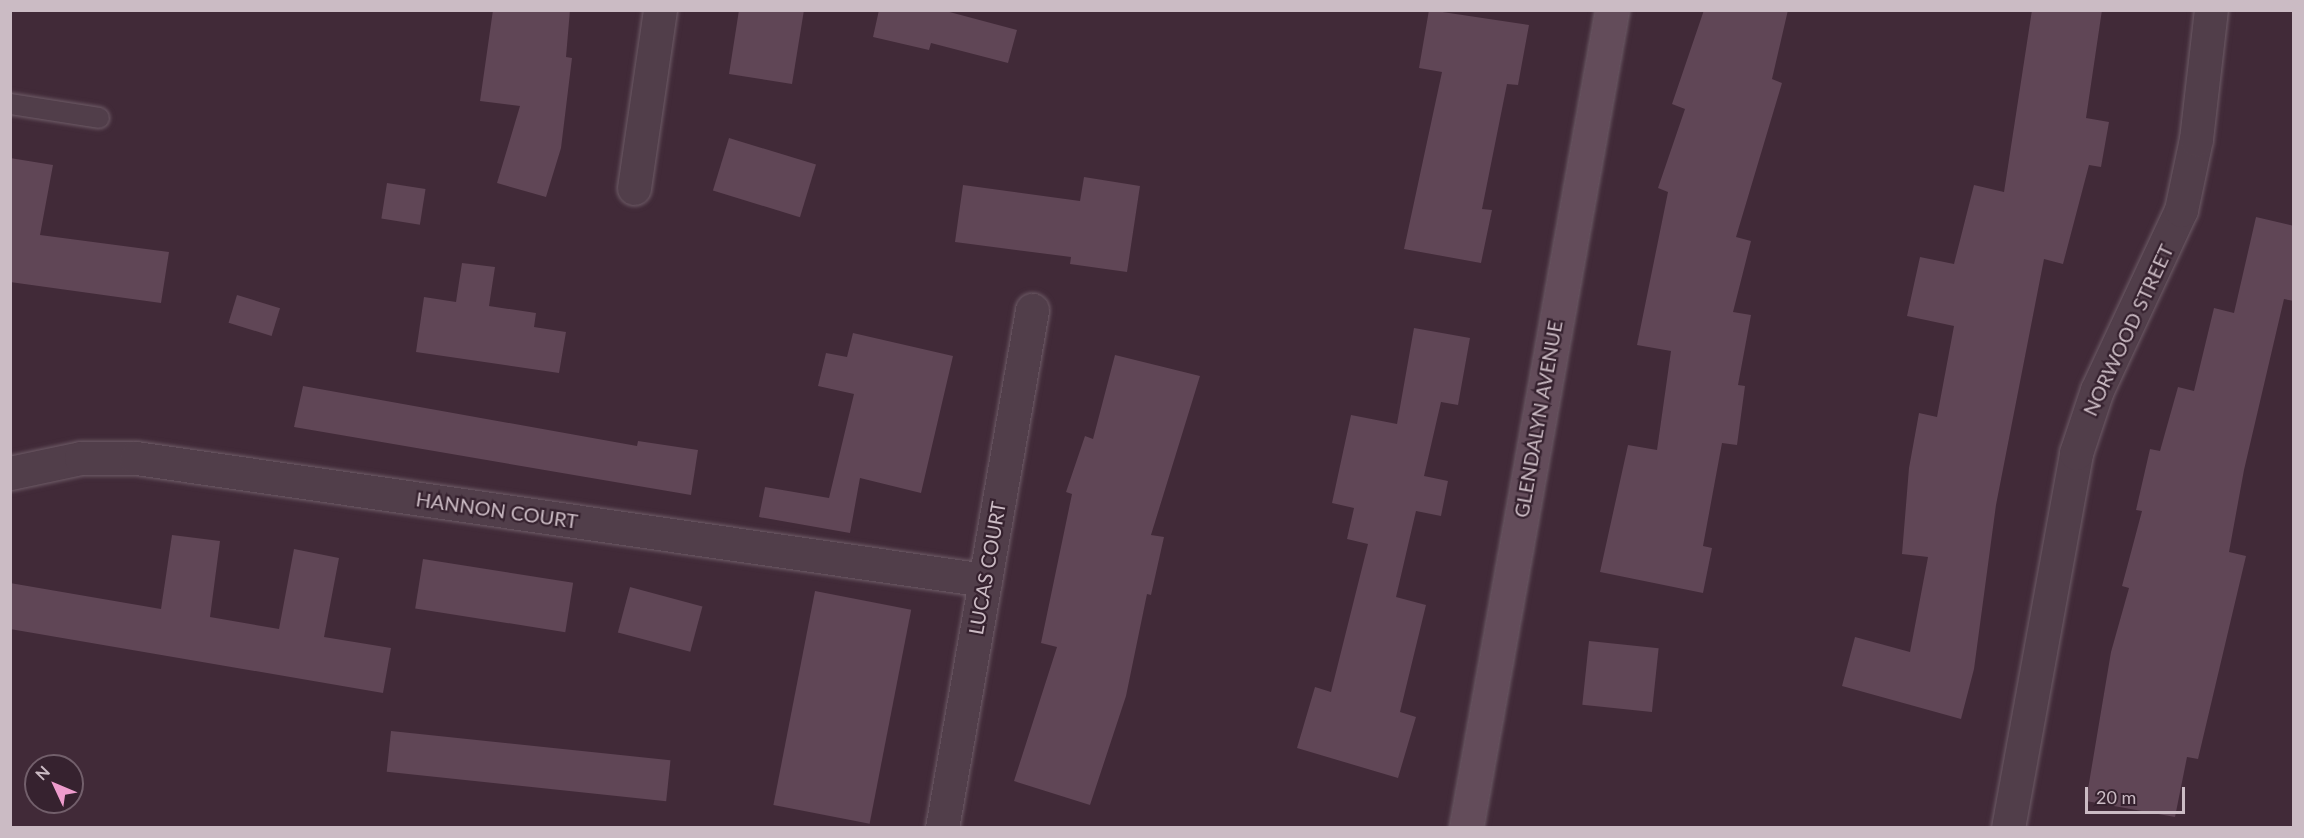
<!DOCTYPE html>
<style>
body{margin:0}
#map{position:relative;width:2304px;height:838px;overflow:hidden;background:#412a38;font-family:Lato,sans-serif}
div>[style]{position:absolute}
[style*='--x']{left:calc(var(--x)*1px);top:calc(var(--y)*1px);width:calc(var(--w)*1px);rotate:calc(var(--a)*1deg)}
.building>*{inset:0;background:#604656;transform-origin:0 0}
.roads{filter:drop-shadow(0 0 2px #6e5c67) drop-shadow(0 0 2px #6e5c67)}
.lane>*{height:20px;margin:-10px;padding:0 10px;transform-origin:10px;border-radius:10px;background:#513e4a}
.street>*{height:33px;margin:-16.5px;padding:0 16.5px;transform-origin:16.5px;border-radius:16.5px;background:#513e4a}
.secondary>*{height:33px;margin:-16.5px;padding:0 16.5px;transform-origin:16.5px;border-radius:16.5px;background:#634c5a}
span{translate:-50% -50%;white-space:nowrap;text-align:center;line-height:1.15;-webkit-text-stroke:4.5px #36222f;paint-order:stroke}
.street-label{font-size:20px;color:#cbbbc4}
.frame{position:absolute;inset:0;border:12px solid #cbbbc4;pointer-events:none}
.north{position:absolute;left:24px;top:754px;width:60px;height:60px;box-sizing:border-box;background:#36222f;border:2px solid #725f6b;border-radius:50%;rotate:314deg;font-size:16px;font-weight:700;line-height:24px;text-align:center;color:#cbbbc4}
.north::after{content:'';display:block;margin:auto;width:21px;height:27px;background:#ee9ccd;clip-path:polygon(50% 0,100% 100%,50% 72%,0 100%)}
.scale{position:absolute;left:2085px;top:787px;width:100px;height:27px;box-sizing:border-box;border:3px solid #cbbbc4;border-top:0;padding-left:8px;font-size:18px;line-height:21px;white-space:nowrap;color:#cbbbc4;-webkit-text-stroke:4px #36222f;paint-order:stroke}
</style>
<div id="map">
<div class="building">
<i style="clip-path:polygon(493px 10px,570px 10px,566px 57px,572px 58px,561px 148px,546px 197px,497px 183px,520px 106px,480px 101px)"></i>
<i style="clip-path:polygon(739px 10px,804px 10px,792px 84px,729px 74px)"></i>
<i style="clip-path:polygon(879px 10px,942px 10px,1017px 30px,1008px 63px,931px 43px,929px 50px,873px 37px)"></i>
<i style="clip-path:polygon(1429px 10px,1529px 25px,1518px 85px,1507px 84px,1482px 209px,1492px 210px,1481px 263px,1404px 249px,1442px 72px,1419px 68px)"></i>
<i style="clip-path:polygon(1704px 10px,1788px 10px,1772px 79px,1782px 83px,1736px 237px,1751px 241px,1733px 312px,1751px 315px,1738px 385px,1745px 386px,1737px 445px,1722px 443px,1703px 546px,1712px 548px,1703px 593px,1600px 572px,1628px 445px,1657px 450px,1671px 351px,1637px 345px,1668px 192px,1658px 188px,1685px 109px,1672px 104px)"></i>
<i style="clip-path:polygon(2032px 10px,2102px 10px,2086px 118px,2109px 122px,2101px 167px,2089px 165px,2063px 264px,2044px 259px,1996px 505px,1974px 669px,1961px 719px,1842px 686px,1855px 637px,1910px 652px,1928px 557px,1902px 554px,1909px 468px,1919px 413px,1937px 417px,1954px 326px,1907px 316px,1920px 257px,1954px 264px,1974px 185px,2004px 192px)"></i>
<i style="left:729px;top:138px;width:91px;height:55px;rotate:17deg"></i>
<i style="clip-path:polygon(10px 158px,53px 165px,40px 235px,169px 252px,161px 303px,10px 282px)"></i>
<i style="clip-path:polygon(1084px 177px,1140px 186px,1127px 272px,1070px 264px,1071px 257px,955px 242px,963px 185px,1080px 201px)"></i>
<i style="left:387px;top:183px;width:39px;height:36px;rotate:9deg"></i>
<i style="clip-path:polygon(2256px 217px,2294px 226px,2294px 301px,2284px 299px,2244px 470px,2229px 552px,2246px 556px,2198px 759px,2187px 757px,2175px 817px,2086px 801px,2111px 652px,2129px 588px,2122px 586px,2142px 511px,2136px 510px,2150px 449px,2160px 451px,2178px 387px,2194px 391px,2214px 308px,2234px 313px)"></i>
<i style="clip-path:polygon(462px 263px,495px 267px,489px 306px,536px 313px,534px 327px,566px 332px,559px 373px,416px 352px,424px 297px,456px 302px)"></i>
<i style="left:237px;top:295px;width:45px;height:29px;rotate:17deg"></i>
<i style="clip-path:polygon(1414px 328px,1470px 338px,1458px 405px,1441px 402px,1424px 476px,1448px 481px,1441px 516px,1416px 511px,1396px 597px,1426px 605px,1400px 712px,1416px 717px,1398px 778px,1297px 748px,1315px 687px,1331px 692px,1368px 544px,1347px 539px,1354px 508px,1332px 503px,1351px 415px,1397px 424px)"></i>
<i style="clip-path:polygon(853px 333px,953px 356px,921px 493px,860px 478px,850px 533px,759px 517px,765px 487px,829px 498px,854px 394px,818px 386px,826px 353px,847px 357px)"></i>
<i style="clip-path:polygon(1115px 355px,1200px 376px,1151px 535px,1164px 537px,1151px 595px,1147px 594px,1126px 696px,1090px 805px,1014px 781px,1057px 647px,1041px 643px,1072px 494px,1066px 492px,1085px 436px,1093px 439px)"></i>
<i style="clip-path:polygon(303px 386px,637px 446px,638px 441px,698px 450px,691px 495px,294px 427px)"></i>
<i style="clip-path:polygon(172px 535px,220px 541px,210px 617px,279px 629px,294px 549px,339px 558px,324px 637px,391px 648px,383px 693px,10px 629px,10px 583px,161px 609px)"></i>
<i style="left:423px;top:559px;width:152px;height:50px;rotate:9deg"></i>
<i style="left:630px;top:587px;width:75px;height:47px;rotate:15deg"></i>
<i style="left:815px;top:591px;width:98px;height:218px;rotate:11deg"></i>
<i style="left:1589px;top:641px;width:70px;height:64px;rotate:6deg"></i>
<i style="left:391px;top:731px;width:281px;height:41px;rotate:6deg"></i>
</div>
<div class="roads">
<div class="lane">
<i style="--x:10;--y:104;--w:90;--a:8.9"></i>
</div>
<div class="street">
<i style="--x:634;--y:188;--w:180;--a:-81.7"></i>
<i style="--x:10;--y:473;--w:73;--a:-11.9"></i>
<i style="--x:81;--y:458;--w:55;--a:0"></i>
<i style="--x:136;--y:458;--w:858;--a:8.18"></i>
<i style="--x:942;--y:828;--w:526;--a:-80.14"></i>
<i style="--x:2008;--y:828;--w:381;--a:-79.7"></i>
<i style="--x:2076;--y:453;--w:66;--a:-71.6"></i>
<i style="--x:2097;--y:390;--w:199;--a:-65"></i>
<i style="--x:2181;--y:210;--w:73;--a:-78.1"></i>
<i style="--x:2196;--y:139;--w:130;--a:-83.4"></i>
</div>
<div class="secondary">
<i style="--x:1466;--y:828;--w:831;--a:-79.88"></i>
</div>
</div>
<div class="street-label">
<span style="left:2128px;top:330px;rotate:-65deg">NORWOOD STREET</span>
<span style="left:1538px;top:419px;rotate:-80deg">GLENDALYN AVENUE</span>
<span style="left:497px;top:510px;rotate:8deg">HANNON COURT</span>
<span style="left:987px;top:568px;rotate:-80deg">LUCAS COURT</span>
</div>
<div class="frame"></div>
<div class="north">N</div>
<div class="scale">20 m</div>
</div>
